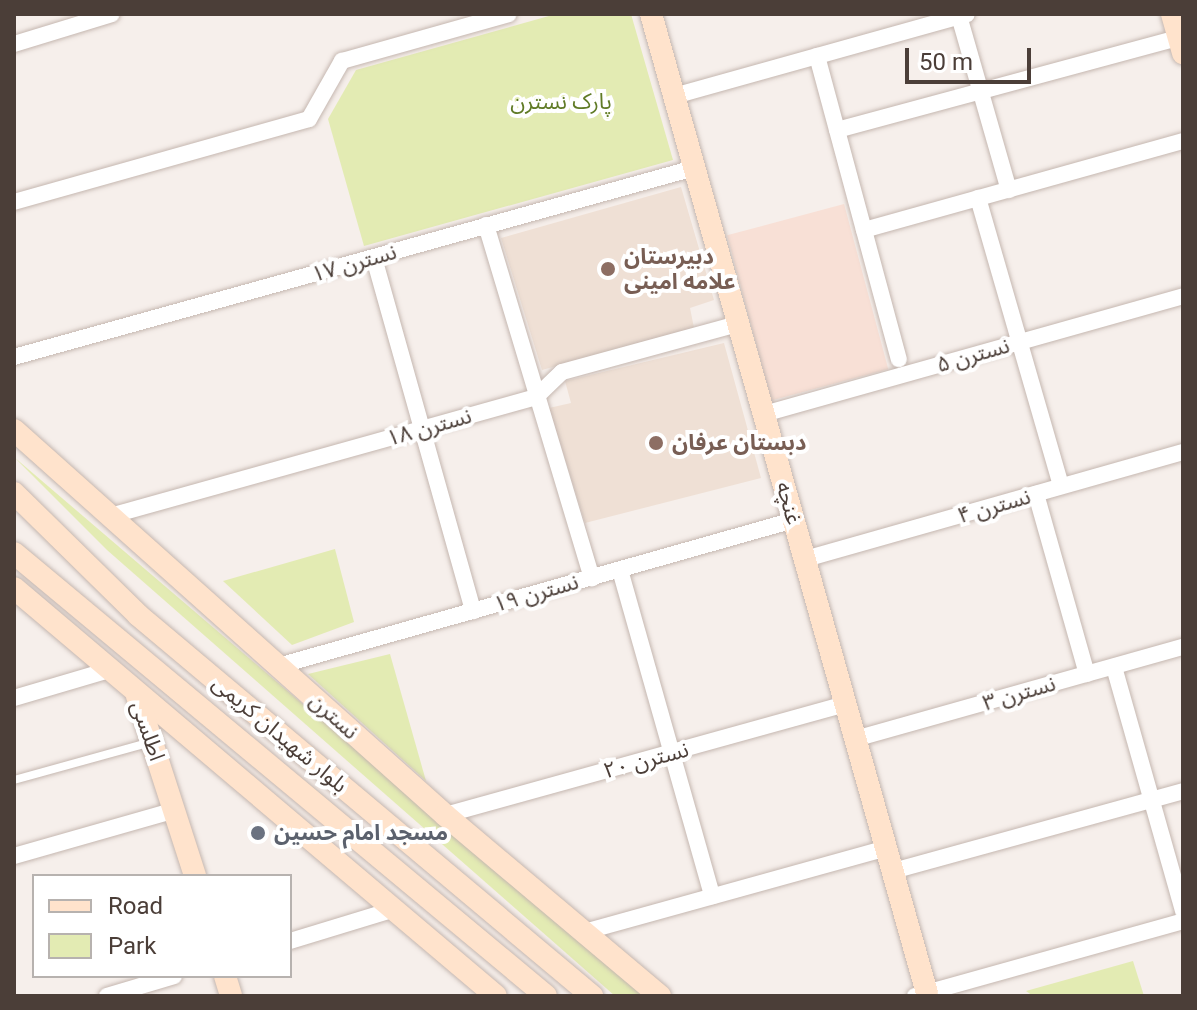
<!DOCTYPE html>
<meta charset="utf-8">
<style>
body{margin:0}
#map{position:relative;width:1197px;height:1010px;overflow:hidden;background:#f6efeb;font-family:Roboto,"Noto Sans Arabic",sans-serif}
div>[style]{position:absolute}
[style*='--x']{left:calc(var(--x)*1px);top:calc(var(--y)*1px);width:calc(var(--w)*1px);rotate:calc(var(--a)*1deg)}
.commercial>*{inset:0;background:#f8e0d6;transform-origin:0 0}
.education>*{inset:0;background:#efe0d5}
.green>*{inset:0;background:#e3ebb3}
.roads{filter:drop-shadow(0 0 2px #c5b7b0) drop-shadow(0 0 2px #c5b7b0)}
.lane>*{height:8px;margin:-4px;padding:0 4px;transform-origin:4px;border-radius:4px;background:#fff}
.street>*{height:16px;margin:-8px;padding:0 8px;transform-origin:8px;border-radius:8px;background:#fff}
.secondary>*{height:22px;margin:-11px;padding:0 11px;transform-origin:11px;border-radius:11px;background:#ffe3cc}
.dots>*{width:22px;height:22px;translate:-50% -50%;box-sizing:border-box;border:4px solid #fff;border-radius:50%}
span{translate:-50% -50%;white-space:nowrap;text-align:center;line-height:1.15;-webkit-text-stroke:8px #fff;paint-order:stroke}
.park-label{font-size:22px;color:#607b26}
.education-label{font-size:22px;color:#785e54;font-weight:700}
.left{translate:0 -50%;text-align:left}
.street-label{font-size:22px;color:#4b3e38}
.worship-label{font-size:22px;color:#5b616d;font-weight:700}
.frame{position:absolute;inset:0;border:16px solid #4b3e38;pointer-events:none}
.legend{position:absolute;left:32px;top:874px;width:260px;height:104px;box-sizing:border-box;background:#fff;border:2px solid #b7b2af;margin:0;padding:10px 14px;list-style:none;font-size:24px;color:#4b3e38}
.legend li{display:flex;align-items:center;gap:16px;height:40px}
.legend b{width:40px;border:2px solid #b7b2af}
.scale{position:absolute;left:905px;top:48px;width:126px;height:36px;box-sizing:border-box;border:4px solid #4b3e38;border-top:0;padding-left:10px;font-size:24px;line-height:28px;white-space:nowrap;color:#4b3e38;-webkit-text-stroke:6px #fff;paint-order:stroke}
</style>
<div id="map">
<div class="commercial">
<i style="left:844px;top:204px;width:171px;height:121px;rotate:75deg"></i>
</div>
<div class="education">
<i style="clip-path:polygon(681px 187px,714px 300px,690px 308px,694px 328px,542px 370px,501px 238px)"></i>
<i style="clip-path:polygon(724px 343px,761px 478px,585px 523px,549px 408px,571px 403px,565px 381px)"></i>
</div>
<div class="green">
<i style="clip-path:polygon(556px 14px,631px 14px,673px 160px,364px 246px,328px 119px,356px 70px)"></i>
<i style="clip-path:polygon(14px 457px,644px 996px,615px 996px,107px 550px)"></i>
<i style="clip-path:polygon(335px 549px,354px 622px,292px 645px,223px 581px)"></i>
<i style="clip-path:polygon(390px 654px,426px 781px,308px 674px)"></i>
<i style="clip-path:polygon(1133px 961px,1144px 996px,1033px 996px,1026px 991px)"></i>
</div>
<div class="roads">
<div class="lane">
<i style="--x:14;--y:780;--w:142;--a:-15.5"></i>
</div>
<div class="street">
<i style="--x:959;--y:16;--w:181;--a:74"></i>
<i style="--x:14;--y:44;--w:102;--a:-17"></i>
<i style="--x:817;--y:56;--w:314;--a:74.9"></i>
<i style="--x:674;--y:96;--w:304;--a:-15.6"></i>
<i style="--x:837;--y:130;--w:353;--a:-15.1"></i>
<i style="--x:978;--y:198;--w:299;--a:73.9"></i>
<i style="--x:14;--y:202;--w:306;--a:-15.7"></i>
<i style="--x:309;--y:119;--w:67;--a:-60.4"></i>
<i style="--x:342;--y:61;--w:173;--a:-15.7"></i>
<i style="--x:486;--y:225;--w:369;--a:73.3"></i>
<i style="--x:864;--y:230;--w:331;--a:-15.6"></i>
<i style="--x:374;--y:258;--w:367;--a:74.3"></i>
<i style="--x:14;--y:357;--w:706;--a:-15.53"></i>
<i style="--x:764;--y:414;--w:435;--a:-15.7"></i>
<i style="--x:1036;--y:494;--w:187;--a:74.2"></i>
<i style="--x:110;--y:516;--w:442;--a:-15.6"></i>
<i style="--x:536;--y:397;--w:36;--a:-44"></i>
<i style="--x:562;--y:372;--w:182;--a:-15.3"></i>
<i style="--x:805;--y:559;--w:393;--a:-15.8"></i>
<i style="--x:620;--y:570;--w:339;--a:74.2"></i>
<i style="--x:278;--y:666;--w:536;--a:-15.8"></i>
<i style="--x:1114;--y:667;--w:254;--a:74.2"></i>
<i style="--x:14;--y:698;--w:99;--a:-16.4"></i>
<i style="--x:855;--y:739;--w:341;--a:-15.7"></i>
<i style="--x:445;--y:815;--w:416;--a:-15.5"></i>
<i style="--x:14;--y:856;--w:167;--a:-15.9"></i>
<i style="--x:893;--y:871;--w:301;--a:-15.4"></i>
<i style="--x:584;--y:932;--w:313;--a:-15.5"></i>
<i style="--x:290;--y:941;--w:110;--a:-16.9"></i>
<i style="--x:107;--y:996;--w:70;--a:-16.6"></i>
<i style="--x:915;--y:996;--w:278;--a:-15.6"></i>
</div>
<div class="secondary">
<i style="--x:651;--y:14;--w:1017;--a:74.26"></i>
<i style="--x:1172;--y:14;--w:41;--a:74.2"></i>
<i style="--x:14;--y:430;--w:578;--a:41.77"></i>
<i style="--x:445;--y:815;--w:281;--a:40.1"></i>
<i style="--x:14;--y:493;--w:174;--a:44.5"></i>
<i style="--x:138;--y:615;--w:593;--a:40"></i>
<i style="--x:14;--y:553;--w:692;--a:39.78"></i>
<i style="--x:14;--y:588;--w:631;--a:40.25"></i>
<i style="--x:137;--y:696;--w:189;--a:72.1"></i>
<i style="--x:225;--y:976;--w:21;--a:73"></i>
</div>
</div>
<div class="dots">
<i style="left:608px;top:269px;background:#8d6e63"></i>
<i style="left:656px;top:443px;background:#8d6e63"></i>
<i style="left:258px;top:833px;background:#6b7280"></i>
</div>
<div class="park-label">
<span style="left:561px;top:102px">پارک نسترن</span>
</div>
<div class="education-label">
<span class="left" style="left:624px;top:269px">دبیرستان<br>علامه امینی</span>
<span class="left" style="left:672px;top:443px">دبستان عرفان</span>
</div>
<div class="street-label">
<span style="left:354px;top:263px;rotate:-16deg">نسترن ۱۷</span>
<span style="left:973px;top:355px;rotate:-16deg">نسترن ۵</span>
<span style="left:429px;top:427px;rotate:-16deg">نسترن ۱۸</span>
<span style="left:789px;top:503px;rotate:74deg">غنچه</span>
<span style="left:994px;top:506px;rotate:-16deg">نسترن ۴</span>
<span style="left:536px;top:593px;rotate:-16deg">نسترن ۱۹</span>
<span style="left:1019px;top:693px;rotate:-16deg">نسترن ۳</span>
<span style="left:334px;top:716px;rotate:42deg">نسترن</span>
<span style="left:148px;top:731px;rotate:71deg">اطلسی</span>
<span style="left:280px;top:734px;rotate:40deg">بلوار شهیدان کریمی</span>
<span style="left:646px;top:760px;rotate:-15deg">نسترن ۲۰</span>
</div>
<div class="worship-label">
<span class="left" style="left:274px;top:833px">مسجد امام حسین</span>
</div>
<div class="frame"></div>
<ul class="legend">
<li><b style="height:10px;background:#ffe3cc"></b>Road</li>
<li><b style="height:22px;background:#e3ebb3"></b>Park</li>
</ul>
<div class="scale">50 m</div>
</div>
